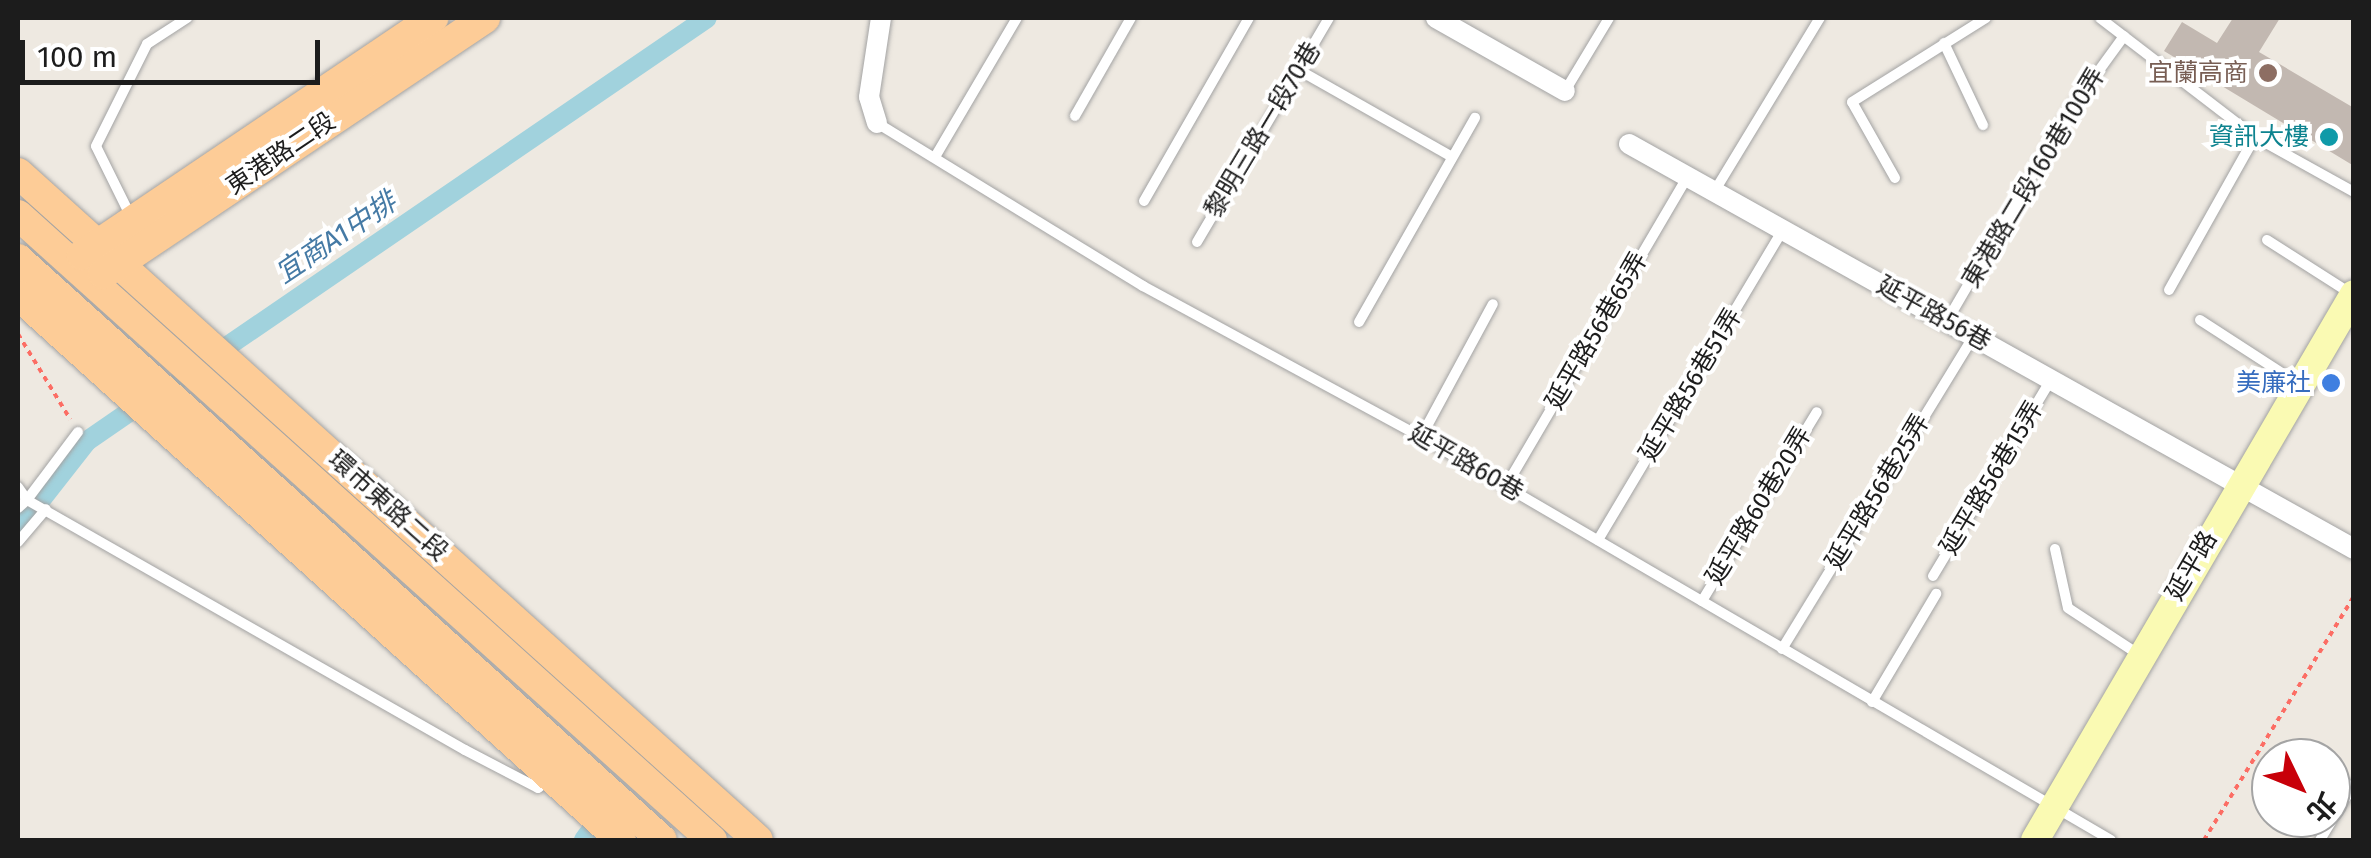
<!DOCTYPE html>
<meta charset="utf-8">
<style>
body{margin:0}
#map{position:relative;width:2371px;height:858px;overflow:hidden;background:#eee9e1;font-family:"Fira Sans","Noto Sans TC",sans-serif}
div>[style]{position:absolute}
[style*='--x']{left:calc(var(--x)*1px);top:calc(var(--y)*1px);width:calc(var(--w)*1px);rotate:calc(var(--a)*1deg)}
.canal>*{height:20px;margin:-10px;padding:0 10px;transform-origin:10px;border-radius:10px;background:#a1d2dd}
.building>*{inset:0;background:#c2b8b1}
.path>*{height:4px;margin-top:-2px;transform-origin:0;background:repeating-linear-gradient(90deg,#fc6d64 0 5px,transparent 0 10px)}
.roads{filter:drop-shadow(0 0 2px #a3a3a3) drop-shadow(0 0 2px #a3a3a3)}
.lane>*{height:10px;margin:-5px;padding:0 5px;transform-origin:5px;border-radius:5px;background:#fff}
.street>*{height:20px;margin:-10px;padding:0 10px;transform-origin:10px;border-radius:10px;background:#fff}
.secondary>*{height:28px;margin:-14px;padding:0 14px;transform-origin:14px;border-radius:14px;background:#fafab3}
.primary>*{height:30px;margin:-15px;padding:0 15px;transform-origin:15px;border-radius:15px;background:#fdcc97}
.dots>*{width:28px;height:28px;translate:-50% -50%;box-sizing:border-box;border:5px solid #fff;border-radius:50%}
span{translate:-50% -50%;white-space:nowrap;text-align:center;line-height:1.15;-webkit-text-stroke:8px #fff;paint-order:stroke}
.education-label{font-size:25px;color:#785e54}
.right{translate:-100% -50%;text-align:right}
.street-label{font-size:25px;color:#1c1c1c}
.culture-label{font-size:25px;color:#0d838f}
.shop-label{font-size:25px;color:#366cbe}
.water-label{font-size:28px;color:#457aa5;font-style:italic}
.frame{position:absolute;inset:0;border:20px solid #1c1c1c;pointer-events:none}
.north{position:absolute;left:2251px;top:738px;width:100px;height:100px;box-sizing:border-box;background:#fff;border:2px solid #a4a4a4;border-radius:50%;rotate:133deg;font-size:28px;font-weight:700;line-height:40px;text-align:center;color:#1c1c1c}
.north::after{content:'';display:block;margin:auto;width:35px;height:45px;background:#c80009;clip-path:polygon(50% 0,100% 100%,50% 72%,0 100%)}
.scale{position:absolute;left:20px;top:40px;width:300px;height:45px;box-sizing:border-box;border:5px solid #1c1c1c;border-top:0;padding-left:12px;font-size:30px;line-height:35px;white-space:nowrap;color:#1c1c1c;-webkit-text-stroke:8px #fff;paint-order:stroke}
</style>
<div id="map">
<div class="canal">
<i style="--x:181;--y:378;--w:637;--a:-34.39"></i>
<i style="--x:18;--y:529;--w:112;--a:-51.9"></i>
<i style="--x:87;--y:441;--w:74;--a:-34.5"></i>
<i style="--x:584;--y:840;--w:9;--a:-54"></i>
</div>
<div class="building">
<i style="clip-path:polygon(2233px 18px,2280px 18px,2259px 52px,2354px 108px,2354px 166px,2164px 51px,2182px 22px,2217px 43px)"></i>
</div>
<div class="path">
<i style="--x:18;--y:334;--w:100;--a:58.5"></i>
<i style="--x:2204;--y:840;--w:286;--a:-58.4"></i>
</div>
<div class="roads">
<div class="lane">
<i style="--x:2100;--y:18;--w:195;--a:37.5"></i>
<i style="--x:2255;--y:137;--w:113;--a:29.1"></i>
<i style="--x:1944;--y:43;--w:91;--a:64.6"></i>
<i style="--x:1299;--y:70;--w:176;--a:29.6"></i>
<i style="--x:1565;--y:91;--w:85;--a:-58.9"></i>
<i style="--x:1075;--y:116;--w:113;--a:-60.3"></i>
<i style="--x:877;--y:123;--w:312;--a:31.5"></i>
<i style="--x:1143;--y:286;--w:316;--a:28.5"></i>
<i style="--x:1421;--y:437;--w:799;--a:30.29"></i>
<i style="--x:935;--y:157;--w:161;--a:-59.5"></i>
<i style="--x:1895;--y:178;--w:87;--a:-119.5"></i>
<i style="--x:1852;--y:102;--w:158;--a:-32.1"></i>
<i style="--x:1714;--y:192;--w:204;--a:-58.7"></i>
<i style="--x:1144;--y:201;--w:211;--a:-60.2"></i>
<i style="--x:132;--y:219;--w:81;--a:-116.3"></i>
<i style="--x:96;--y:146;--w:114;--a:-63.4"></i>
<i style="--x:147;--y:44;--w:48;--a:-33"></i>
<i style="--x:2267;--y:240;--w:98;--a:32.6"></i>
<i style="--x:1197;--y:242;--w:260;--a:-59.5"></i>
<i style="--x:2169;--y:290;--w:176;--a:-60.7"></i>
<i style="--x:2200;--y:320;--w:118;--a:32.9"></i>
<i style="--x:1947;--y:321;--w:246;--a:-59.7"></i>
<i style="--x:2071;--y:109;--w:90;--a:-54"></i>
<i style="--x:1359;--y:322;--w:235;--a:-60.4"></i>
<i style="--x:78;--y:432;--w:85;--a:126.9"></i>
<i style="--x:27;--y:500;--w:504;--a:29.72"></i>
<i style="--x:465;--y:750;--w:82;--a:27.5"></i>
<i style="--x:538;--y:788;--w:11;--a:-38"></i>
<i style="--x:1421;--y:437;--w:151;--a:-61.6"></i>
<i style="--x:1506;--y:486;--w:358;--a:-59.6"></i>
<i style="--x:18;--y:487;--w:16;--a:55"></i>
<i style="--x:27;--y:500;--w:12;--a:138"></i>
<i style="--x:1598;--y:540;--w:361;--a:-59.2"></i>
<i style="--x:18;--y:542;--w:43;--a:-49.7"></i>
<i style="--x:2055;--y:549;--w:60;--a:77.6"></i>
<i style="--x:2068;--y:608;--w:87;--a:33.3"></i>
<i style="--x:1933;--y:576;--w:229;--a:-59"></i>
<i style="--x:1702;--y:601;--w:221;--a:-58.7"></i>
<i style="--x:1782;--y:649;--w:366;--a:-58.5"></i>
<i style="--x:1872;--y:702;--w:126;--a:-59.3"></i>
<i style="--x:2320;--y:840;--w:66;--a:-58.7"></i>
</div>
<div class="street">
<i style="--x:1436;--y:18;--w:148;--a:29.5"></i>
<i style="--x:877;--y:123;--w:27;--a:-107"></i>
<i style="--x:869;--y:97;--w:80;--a:-81.4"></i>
<i style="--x:1629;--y:144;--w:830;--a:29.19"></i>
</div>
<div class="secondary">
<i style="--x:2035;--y:840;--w:632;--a:-59.7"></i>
</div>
<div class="primary">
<i style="--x:18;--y:173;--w:996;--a:42.03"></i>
<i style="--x:18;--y:215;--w:934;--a:42.01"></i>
<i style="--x:82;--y:255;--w:424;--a:-34"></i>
<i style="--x:18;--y:259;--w:867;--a:42.06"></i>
<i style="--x:103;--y:274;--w:460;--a:-33.8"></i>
<i style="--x:18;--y:295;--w:813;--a:42.11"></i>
</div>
</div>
<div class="dots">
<i style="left:2268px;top:73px;background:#8d6e63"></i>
<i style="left:2329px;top:137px;background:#0f9aa8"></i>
<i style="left:2331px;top:383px;background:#3f7fe0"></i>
</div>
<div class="education-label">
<span class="right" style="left:2248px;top:73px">宜蘭高商</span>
</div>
<div class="street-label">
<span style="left:1263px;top:130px;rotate:-59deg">黎明三路一段70巷</span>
<span style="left:281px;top:154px;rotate:-34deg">東港路二段</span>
<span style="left:2034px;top:178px;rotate:-59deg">東港路二段160巷100弄</span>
<span style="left:1934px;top:314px;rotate:29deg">延平路56巷</span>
<span style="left:1597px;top:331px;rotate:-60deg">延平路56巷65弄</span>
<span style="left:1691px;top:385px;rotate:-59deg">延平路56巷51弄</span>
<span style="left:1466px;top:463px;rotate:30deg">延平路60巷</span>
<span style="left:1992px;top:478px;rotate:-59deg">延平路56巷15弄</span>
<span style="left:1878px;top:492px;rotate:-59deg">延平路56巷25弄</span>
<span style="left:388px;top:506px;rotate:42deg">環市東路二段</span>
<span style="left:1759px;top:506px;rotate:-59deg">延平路60巷20弄</span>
<span style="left:2192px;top:566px;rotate:-60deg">延平路</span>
</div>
<div class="culture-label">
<span class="right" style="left:2309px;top:137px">資訊大樓</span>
</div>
<div class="shop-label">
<span class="right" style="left:2311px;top:383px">美廉社</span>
</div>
<div class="water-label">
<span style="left:336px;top:238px;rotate:-34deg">宜商A1中排</span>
</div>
<div class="frame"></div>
<div class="north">北</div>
<div class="scale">100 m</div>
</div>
